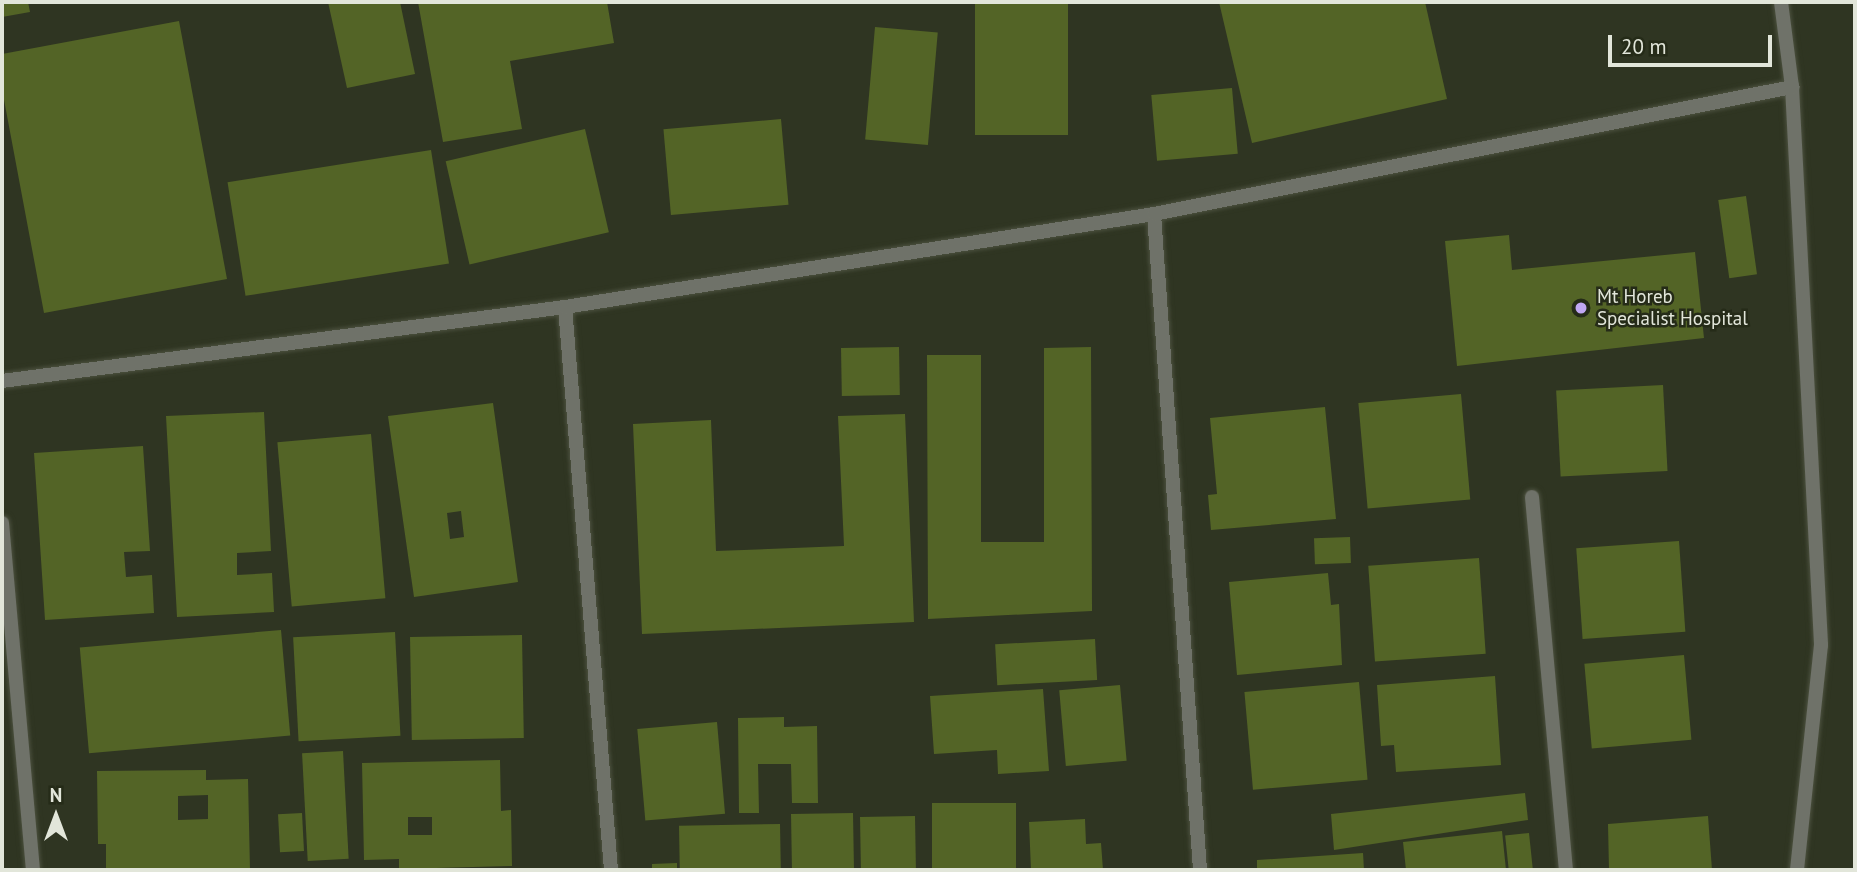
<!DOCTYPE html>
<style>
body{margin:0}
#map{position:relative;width:1857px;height:872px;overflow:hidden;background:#2f3522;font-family:"PT Sans",sans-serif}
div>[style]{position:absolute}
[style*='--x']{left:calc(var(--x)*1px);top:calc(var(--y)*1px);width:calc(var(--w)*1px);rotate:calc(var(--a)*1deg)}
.building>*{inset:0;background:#536426;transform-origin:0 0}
.roads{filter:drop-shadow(0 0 2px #4c513f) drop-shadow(0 0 2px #4c513f)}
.minor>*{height:14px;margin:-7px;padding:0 7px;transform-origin:7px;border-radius:7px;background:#6f7269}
.dots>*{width:19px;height:19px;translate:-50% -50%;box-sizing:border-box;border:4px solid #252b18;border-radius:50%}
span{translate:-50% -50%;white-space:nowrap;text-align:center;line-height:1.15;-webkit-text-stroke:5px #252b18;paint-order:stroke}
.poi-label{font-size:19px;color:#e2e6da}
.left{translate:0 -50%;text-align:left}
.frame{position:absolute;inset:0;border:4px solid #e2e6da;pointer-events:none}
.north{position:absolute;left:21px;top:781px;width:70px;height:70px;-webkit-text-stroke:5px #252b18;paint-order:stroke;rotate:0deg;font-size:19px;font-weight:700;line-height:28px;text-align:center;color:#e2e6da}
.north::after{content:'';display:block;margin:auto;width:24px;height:32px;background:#e2e6da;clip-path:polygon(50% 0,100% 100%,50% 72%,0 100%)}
.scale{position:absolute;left:1608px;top:35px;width:164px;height:32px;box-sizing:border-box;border:4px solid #e2e6da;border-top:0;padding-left:9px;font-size:21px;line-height:24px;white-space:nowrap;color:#e2e6da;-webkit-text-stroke:5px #252b18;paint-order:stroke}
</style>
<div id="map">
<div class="building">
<i style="clip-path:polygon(2px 2px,28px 2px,30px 12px,2px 17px)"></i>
<i style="clip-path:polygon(328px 2px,400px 2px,415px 74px,347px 88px)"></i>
<i style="clip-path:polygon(418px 2px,607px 2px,614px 43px,510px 61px,522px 129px,443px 142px)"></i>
<i style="left:975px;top:2px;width:93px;height:133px"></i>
<i style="clip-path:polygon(1219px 2px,1425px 2px,1447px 99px,1252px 143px)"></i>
<i style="clip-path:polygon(179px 21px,227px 279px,44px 313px,2px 89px,2px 54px)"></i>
<i style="left:875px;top:27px;width:63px;height:113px;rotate:5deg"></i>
<i style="left:1232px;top:88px;width:66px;height:81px;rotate:85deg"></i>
<i style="left:781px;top:119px;width:86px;height:118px;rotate:85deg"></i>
<i style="left:585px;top:129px;width:106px;height:143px;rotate:77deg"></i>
<i style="left:431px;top:150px;width:115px;height:206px;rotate:81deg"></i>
<i style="left:1746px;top:196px;width:79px;height:28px;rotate:82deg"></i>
<i style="clip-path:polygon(1509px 235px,1512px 270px,1695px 252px,1704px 338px,1457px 366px,1445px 241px)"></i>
<i style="left:899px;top:347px;width:48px;height:58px;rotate:89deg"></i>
<i style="clip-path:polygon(1091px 347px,1092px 611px,928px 619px,927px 355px,981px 355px,981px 542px,1044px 542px,1044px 348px)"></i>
<i style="left:1663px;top:385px;width:86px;height:107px;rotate:87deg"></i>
<i style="left:1461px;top:394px;width:106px;height:103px;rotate:85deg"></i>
<i style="clip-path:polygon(evenodd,493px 403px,518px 582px,414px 597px,388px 416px,493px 403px,461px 511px,464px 537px,450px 539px,447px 513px,461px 511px)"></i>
<i style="clip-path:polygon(1325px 407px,1336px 519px,1211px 530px,1208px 495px,1217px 494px,1210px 418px)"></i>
<i style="clip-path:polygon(264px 412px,271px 551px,237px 553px,237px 575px,272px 573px,274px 612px,177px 617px,166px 416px)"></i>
<i style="clip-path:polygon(905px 414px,914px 622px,642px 634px,633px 424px,711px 420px,716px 551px,844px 546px,838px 416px)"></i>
<i style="left:371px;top:434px;width:165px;height:94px;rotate:85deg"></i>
<i style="clip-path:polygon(143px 446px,150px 551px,124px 552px,126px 577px,152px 575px,154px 613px,45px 620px,34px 453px)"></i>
<i style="left:1350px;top:537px;width:26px;height:36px;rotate:88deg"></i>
<i style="left:1679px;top:541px;width:91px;height:103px;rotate:86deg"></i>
<i style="left:1479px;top:558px;width:96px;height:111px;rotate:86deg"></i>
<i style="clip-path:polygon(1328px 573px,1331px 605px,1339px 604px,1342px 665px,1237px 675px,1229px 582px)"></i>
<i style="left:281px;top:630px;width:106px;height:202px;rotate:85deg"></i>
<i style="left:395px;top:632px;width:104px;height:102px;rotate:87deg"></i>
<i style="left:522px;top:635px;width:103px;height:112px;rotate:89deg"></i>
<i style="left:1095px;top:639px;width:41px;height:100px;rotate:87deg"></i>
<i style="left:1684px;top:655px;width:85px;height:100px;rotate:85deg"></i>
<i style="clip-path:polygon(1495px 676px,1501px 765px,1396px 772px,1394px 745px,1381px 746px,1377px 685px)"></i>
<i style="left:1359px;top:682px;width:98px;height:115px;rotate:85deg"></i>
<i style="left:1120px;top:685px;width:76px;height:61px;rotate:85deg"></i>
<i style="clip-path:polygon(1043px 689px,1049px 771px,998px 774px,997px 750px,934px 754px,930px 696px)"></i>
<i style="clip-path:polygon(784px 717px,784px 727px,817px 726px,818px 803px,792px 803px,791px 764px,758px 764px,759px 813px,739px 813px,738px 718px)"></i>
<i style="left:717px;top:722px;width:92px;height:80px;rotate:85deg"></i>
<i style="left:343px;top:751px;width:108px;height:41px;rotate:87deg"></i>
<i style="clip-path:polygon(evenodd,500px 760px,501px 811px,511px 810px,512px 866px,399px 869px,399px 859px,364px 860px,362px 763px,500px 760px,408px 817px,432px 817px,432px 835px,408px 835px,408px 817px)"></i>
<i style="clip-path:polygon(evenodd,206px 770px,206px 780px,248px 779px,250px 870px,106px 870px,106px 844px,98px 844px,97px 771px,206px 770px,208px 795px,208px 819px,178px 820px,178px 796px,208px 795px)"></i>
<i style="clip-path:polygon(1525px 793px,1528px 820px,1334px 850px,1331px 814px)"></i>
<i style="left:932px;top:803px;width:84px;height:67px"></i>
<i style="left:302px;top:813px;width:38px;height:24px;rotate:87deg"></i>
<i style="left:853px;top:813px;width:57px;height:62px;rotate:89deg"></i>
<i style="left:915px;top:816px;width:54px;height:55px;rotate:89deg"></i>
<i style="clip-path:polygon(1708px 816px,1712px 870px,1609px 870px,1608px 824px)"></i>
<i style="clip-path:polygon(1085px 819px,1086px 844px,1101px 843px,1103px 870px,1031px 870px,1029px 822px)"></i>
<i style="left:780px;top:824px;width:46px;height:101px;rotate:89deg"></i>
<i style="clip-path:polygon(1502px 831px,1506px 870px,1406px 870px,1403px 842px)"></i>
<i style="left:1529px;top:833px;width:37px;height:24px;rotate:84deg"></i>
<i style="clip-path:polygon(1363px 853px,1364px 870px,1257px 870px,1257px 860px)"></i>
<i style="clip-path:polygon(677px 863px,677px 870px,652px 870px,652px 864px)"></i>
</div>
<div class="roads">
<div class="minor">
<i style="--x:1781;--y:2;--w:86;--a:82.6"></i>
<i style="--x:1792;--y:87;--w:559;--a:87.02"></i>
<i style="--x:1821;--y:645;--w:226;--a:96.1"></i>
<i style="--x:1154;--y:214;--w:658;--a:85.99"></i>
<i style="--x:565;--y:307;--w:565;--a:85.33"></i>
<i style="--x:2;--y:381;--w:568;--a:-7.49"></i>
<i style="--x:565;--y:307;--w:596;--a:-8.97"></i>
<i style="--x:1154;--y:214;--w:651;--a:-11.26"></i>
<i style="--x:1532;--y:497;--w:375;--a:84.8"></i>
<i style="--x:2;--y:523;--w:348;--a:84.9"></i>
</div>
</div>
<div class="dots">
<i style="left:1581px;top:308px;background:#c1a8f3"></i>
</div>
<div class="poi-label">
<span class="left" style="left:1597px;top:308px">Mt Horeb<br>Specialist Hospital</span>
</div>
<div class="frame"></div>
<div class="north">N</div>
<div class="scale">20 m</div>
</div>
